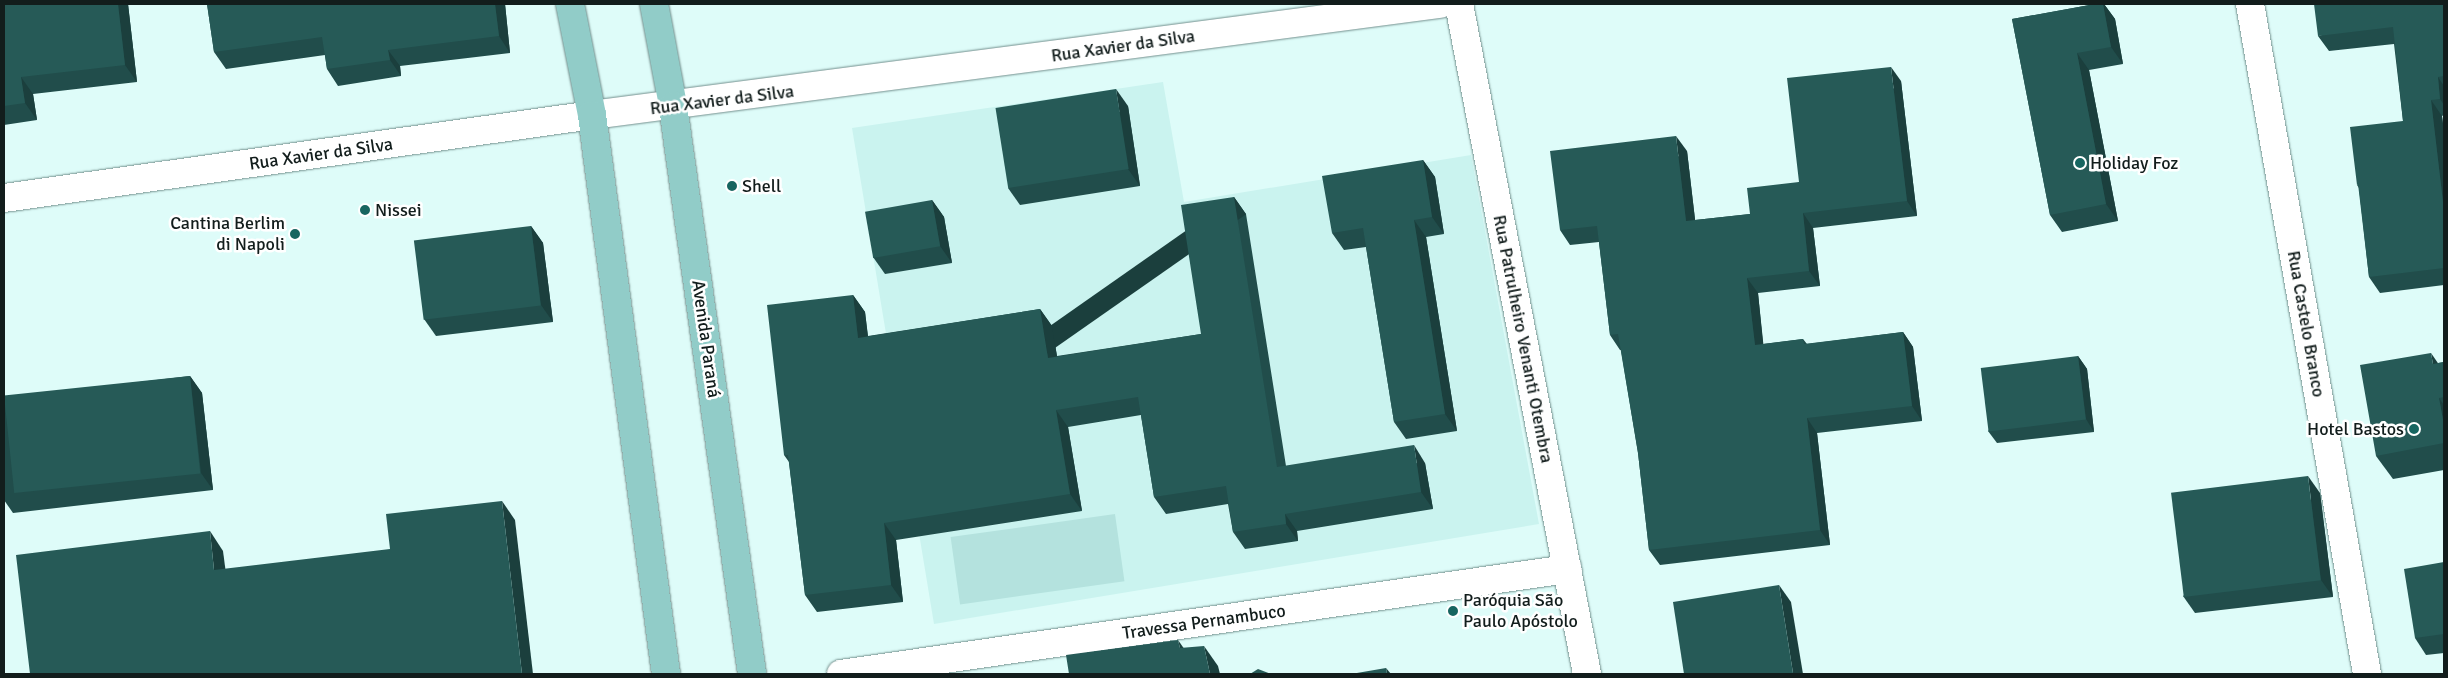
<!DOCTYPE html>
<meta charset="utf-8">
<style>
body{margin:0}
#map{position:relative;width:2448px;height:678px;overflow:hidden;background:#defcf9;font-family:Signika,sans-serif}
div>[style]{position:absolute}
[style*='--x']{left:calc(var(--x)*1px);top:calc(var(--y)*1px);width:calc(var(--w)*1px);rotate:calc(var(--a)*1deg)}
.built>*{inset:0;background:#caf3ef}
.green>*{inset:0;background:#b4e2de;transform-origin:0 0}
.roads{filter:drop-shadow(0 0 1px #738f8d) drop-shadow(0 0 1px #738f8d)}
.minor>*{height:28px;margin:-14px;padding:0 14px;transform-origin:14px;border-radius:14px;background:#fff}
.primary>*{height:28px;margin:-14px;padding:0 14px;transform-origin:14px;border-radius:14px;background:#91ccc8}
.wall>*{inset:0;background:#214d4b}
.shaded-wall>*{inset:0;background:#1b3f3d;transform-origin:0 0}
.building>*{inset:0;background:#265a57;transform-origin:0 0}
.dots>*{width:14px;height:14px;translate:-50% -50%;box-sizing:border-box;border:2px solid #fff;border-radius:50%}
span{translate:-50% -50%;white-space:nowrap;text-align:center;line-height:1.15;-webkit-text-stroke:5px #fff;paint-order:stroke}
.street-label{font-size:18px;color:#121d1c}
.poi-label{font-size:18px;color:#121d1c}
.left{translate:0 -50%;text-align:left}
.right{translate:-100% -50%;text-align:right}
.frame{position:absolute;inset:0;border:5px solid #121d1c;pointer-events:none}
</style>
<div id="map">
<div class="built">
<i style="clip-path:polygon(1163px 82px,1184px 202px,1471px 155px,1539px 524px,934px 624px,852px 128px)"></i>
</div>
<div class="green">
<i style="left:1115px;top:514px;width:68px;height:166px;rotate:82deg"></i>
</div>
<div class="roads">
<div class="minor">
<i style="--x:1459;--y:4;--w:682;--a:79.18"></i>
<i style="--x:2250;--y:4;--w:680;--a:80.09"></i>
<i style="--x:4;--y:198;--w:594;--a:-8.03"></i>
<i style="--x:592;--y:115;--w:855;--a:-7.46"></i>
<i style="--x:841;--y:674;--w:734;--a:-8.23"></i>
</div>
<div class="primary">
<i style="--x:570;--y:4;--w:113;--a:78.8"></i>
<i style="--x:592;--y:115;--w:564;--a:82.46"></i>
<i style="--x:654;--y:4;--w:104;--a:79.4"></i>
<i style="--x:673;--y:106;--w:573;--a:82.08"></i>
</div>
</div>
<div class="wall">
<i style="clip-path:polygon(4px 4px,128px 4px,137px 82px,33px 94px,37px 120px,4px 125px)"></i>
<i style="clip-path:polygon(207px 4px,505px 4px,510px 53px,400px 66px,401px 76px,338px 86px,327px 69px,325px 55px,226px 69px,214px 52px)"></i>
<i style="clip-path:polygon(913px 4px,926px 4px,914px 5px)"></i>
<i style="clip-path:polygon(2095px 4px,2104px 4px,2115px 19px,2123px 64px,2089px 70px,2118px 221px,2062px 232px,2050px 215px,2012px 19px)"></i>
<i style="clip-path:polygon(2444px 4px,2444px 115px,2442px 116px,2444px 132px,2444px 285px,2380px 293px,2369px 277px,2359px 188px,2357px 185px,2403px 121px,2394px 44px,2329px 51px,2318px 36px)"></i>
<i style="clip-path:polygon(1901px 81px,1917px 216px,1813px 228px,1820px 286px,1758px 293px,1763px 344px,1803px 339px,1807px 344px,1903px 332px,1913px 347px,1922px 421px,1817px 433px,1830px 545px,1660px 565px,1649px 550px,1638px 453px,1621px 350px,1620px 350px,1610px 335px,1599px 242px,1570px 245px,1560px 230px,1687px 151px,1695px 220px,1750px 214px,1799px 182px)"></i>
<i style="clip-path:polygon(1128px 106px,1140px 186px,1020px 205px,1008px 188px)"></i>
<i style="clip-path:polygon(1423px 160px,1435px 177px,1444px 234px,1426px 237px,1457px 431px,1406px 439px,1394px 422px,1366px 247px,1344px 250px,1332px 233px)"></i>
<i style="clip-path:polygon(1234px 197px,1246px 214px,1286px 466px,1425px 463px,1433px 509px,1297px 531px,1298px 541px,1245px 549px,1233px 532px,1228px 504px,1166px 514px,1154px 497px,1141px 415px,1068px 427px,1082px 511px,896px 540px,903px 602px,817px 612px,805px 595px,789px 462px,784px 455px,853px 295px,865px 312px,868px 336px,1040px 309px,1052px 326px,1057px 356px,1201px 334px)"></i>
<i style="clip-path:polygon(932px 200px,944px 217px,952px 263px,885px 274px,873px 257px)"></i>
<i style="clip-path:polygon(531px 226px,543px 243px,553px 322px,436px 336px,424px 319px)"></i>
<i style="clip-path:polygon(2078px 356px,2087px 369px,2094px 432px,1997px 443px,1988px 431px)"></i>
<i style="clip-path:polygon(2444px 362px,2444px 470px,2393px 479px,2376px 456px,2438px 363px)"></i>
<i style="clip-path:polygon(190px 376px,202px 393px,213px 490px,13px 513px,4px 500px,4px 398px)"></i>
<i style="clip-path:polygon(2320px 493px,2333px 597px,2195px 613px,2183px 596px)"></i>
<i style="clip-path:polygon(2444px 562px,2444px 653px,2426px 655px,2415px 638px)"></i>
</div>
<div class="shaded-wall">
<i style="clip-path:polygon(118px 4px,128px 4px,137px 82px,125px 65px)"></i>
<i style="clip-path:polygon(495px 4px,505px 4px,510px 53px,499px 36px)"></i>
<i style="clip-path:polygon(2103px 4px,2104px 4px,2115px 19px,2123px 64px,2111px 47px)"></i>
<i style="clip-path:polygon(388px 50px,400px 66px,401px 76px,390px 60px)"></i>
<i style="clip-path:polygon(2077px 53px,2089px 70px,2118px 221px,2106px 204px)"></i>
<i style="clip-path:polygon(1891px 67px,1901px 81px,1917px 216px,1907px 201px)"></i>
<i style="clip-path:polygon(21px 77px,33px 94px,37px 120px,25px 103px)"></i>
<i style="clip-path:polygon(2438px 77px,2444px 86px,2444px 105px,2440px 99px)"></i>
<i style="clip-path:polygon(1116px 89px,1128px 106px,1140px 186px,1128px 169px)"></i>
<i style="clip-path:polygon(2431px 100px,2442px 116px,2444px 132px,2444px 204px,2443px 202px)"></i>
<i style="clip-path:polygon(1676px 136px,1687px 151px,1697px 236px,1686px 221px)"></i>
<i style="clip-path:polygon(1423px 160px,1435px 177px,1444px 234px,1432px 217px)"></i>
<i style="left:1234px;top:197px;width:21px;height:273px;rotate:55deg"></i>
<i style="clip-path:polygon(932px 200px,944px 217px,952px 263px,940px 246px)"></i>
<i style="clip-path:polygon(1803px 213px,1813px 228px,1820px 286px,1809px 271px)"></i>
<i style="clip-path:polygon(1414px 220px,1426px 237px,1457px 431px,1445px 414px)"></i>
<i style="clip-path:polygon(531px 226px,543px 243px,553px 322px,541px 305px)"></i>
<i style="clip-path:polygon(1747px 278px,1758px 293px,1765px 360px,1755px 345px)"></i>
<i style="clip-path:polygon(853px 295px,865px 312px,870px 355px,858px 338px)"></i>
<i style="clip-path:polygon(1040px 309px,1052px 326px,1060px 375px,1048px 358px)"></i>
<i style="clip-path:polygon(1903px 332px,1913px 347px,1922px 421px,1912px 406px)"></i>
<i style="clip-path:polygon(2431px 353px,2444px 372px,2433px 364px)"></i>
<i style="clip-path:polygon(2078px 356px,2087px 369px,2094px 432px,2086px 419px)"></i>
<i style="clip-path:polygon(190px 376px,202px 393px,213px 490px,201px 473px)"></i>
<i style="clip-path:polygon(2439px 398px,2444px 405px,2444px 425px)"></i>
<i style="clip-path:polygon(1056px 410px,1068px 427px,1082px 511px,1070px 494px)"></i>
<i style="clip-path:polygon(1807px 418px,1817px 433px,1830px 545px,1820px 530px)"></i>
<i style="clip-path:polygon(1414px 445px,1425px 463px,1433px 509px,1421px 492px)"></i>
<i style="clip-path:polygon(2308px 476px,2320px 493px,2333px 597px,2321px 580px)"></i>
<i style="clip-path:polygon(502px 501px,515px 520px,533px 674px,522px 674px)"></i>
<i style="clip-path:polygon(1285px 514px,1297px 531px,1298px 541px,1286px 524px)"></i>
<i style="clip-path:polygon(884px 523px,896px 540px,903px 602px,891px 585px)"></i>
<i style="clip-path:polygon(210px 531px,223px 551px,228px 589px,214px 570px)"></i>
<i style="clip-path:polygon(1779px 585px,1791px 602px,1803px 674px,1794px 674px,1793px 673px)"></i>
<i style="clip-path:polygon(1178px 640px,1192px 660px,1180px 648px)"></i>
<i style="clip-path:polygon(1204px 646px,1218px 666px,1220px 674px,1210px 674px)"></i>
<i style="clip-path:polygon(1386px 668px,1391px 674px,1387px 674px)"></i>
</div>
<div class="building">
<i style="clip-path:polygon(4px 4px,118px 4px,125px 65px,21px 77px,25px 103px,4px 106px)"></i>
<i style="clip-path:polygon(207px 4px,495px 4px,499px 36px,388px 50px,390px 60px,327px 69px,322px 37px,214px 52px)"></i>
<i style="clip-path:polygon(2095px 4px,2103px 4px,2111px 47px,2077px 53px,2106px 204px,2050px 215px,2012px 19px)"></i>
<i style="clip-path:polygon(2314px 4px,2444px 4px,2444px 76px,2438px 77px,2440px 99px,2431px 100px,2443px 202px,2444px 202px,2444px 268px,2369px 277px,2358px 184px,2357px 185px,2350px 127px,2403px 121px,2393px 27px,2318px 36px)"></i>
<i style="clip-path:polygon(1891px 67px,1907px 201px,1803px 213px,1809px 271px,1747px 278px,1755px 345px,1803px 339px,1804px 344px,1903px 332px,1912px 406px,1807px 418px,1820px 530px,1649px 550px,1638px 453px,1618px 334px,1610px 335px,1597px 226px,1560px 230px,1550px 151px,1676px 136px,1686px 221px,1750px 214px,1747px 188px,1799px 182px,1787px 78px)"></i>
<i style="left:1116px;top:89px;width:81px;height:122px;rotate:81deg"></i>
<i style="clip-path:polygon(1423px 160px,1432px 217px,1414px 220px,1445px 414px,1394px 422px,1363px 228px,1332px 233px,1322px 176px)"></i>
<i style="clip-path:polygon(1234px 197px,1277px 467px,1414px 445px,1421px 492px,1285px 514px,1286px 524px,1233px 532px,1226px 486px,1154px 497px,1138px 397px,1056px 410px,1070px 494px,884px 523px,891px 585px,805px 595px,788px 455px,784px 455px,767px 305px,853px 295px,858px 338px,1040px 309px,1048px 358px,1201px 334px,1181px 205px)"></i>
<i style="left:932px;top:200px;width:47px;height:68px;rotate:80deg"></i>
<i style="left:531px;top:226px;width:80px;height:118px;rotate:83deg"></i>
<i style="clip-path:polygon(2431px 353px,2433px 364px,2444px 362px,2444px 397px,2439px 398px,2444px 425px,2444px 443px,2376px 456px,2360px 365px)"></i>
<i style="left:2078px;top:356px;width:64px;height:98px;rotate:83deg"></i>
<i style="left:190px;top:376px;width:98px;height:187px;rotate:84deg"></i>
<i style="left:2308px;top:476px;width:105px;height:138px;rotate:83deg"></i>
<i style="clip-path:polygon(502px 501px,522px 674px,30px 674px,16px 555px,210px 531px,214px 570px,390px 549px,386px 514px)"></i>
<i style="clip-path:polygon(2444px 562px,2444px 634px,2415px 638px,2404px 569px)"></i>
<i style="clip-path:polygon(1779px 585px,1793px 673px,1787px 674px,1684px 674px,1673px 602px)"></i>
<i style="clip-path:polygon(1178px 640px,1180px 648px,1204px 646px,1210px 674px,1069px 674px,1066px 655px)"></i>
<i style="clip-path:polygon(1386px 668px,1387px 674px,1351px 674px)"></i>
<i style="clip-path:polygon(1258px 669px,1271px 674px,1250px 674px)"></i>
</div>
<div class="dots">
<i style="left:2080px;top:163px;background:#176560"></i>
<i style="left:732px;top:186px;background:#176560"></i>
<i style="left:365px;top:210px;background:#176560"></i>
<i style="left:295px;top:234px;background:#176560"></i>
<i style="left:2414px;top:429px;background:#176560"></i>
<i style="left:1453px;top:611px;background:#176560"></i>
</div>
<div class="street-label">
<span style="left:1123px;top:46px;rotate:-8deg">Rua Xavier da Silva</span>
<span style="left:722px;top:100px;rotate:-7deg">Rua Xavier da Silva</span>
<span style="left:321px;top:154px;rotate:-8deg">Rua Xavier da Silva</span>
<span style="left:2306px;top:324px;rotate:80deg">Rua Castelo Branco</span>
<span style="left:706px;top:339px;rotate:82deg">Avenida Paraná</span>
<span style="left:1523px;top:339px;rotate:79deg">Rua Patrulheiro Venanti Otembra</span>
<span style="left:1204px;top:622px;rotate:-8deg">Travessa Pernambuco</span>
</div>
<div class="poi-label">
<span class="left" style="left:2090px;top:163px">Holiday Foz</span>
<span class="left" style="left:742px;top:186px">Shell</span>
<span class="left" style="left:375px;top:210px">Nissei</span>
<span class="right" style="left:285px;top:234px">Cantina Berlim<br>di Napoli</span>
<span class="right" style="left:2404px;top:429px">Hotel Bastos</span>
<span class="left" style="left:1463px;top:611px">Paróquia São<br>Paulo Apóstolo</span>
</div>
<div class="frame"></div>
</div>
